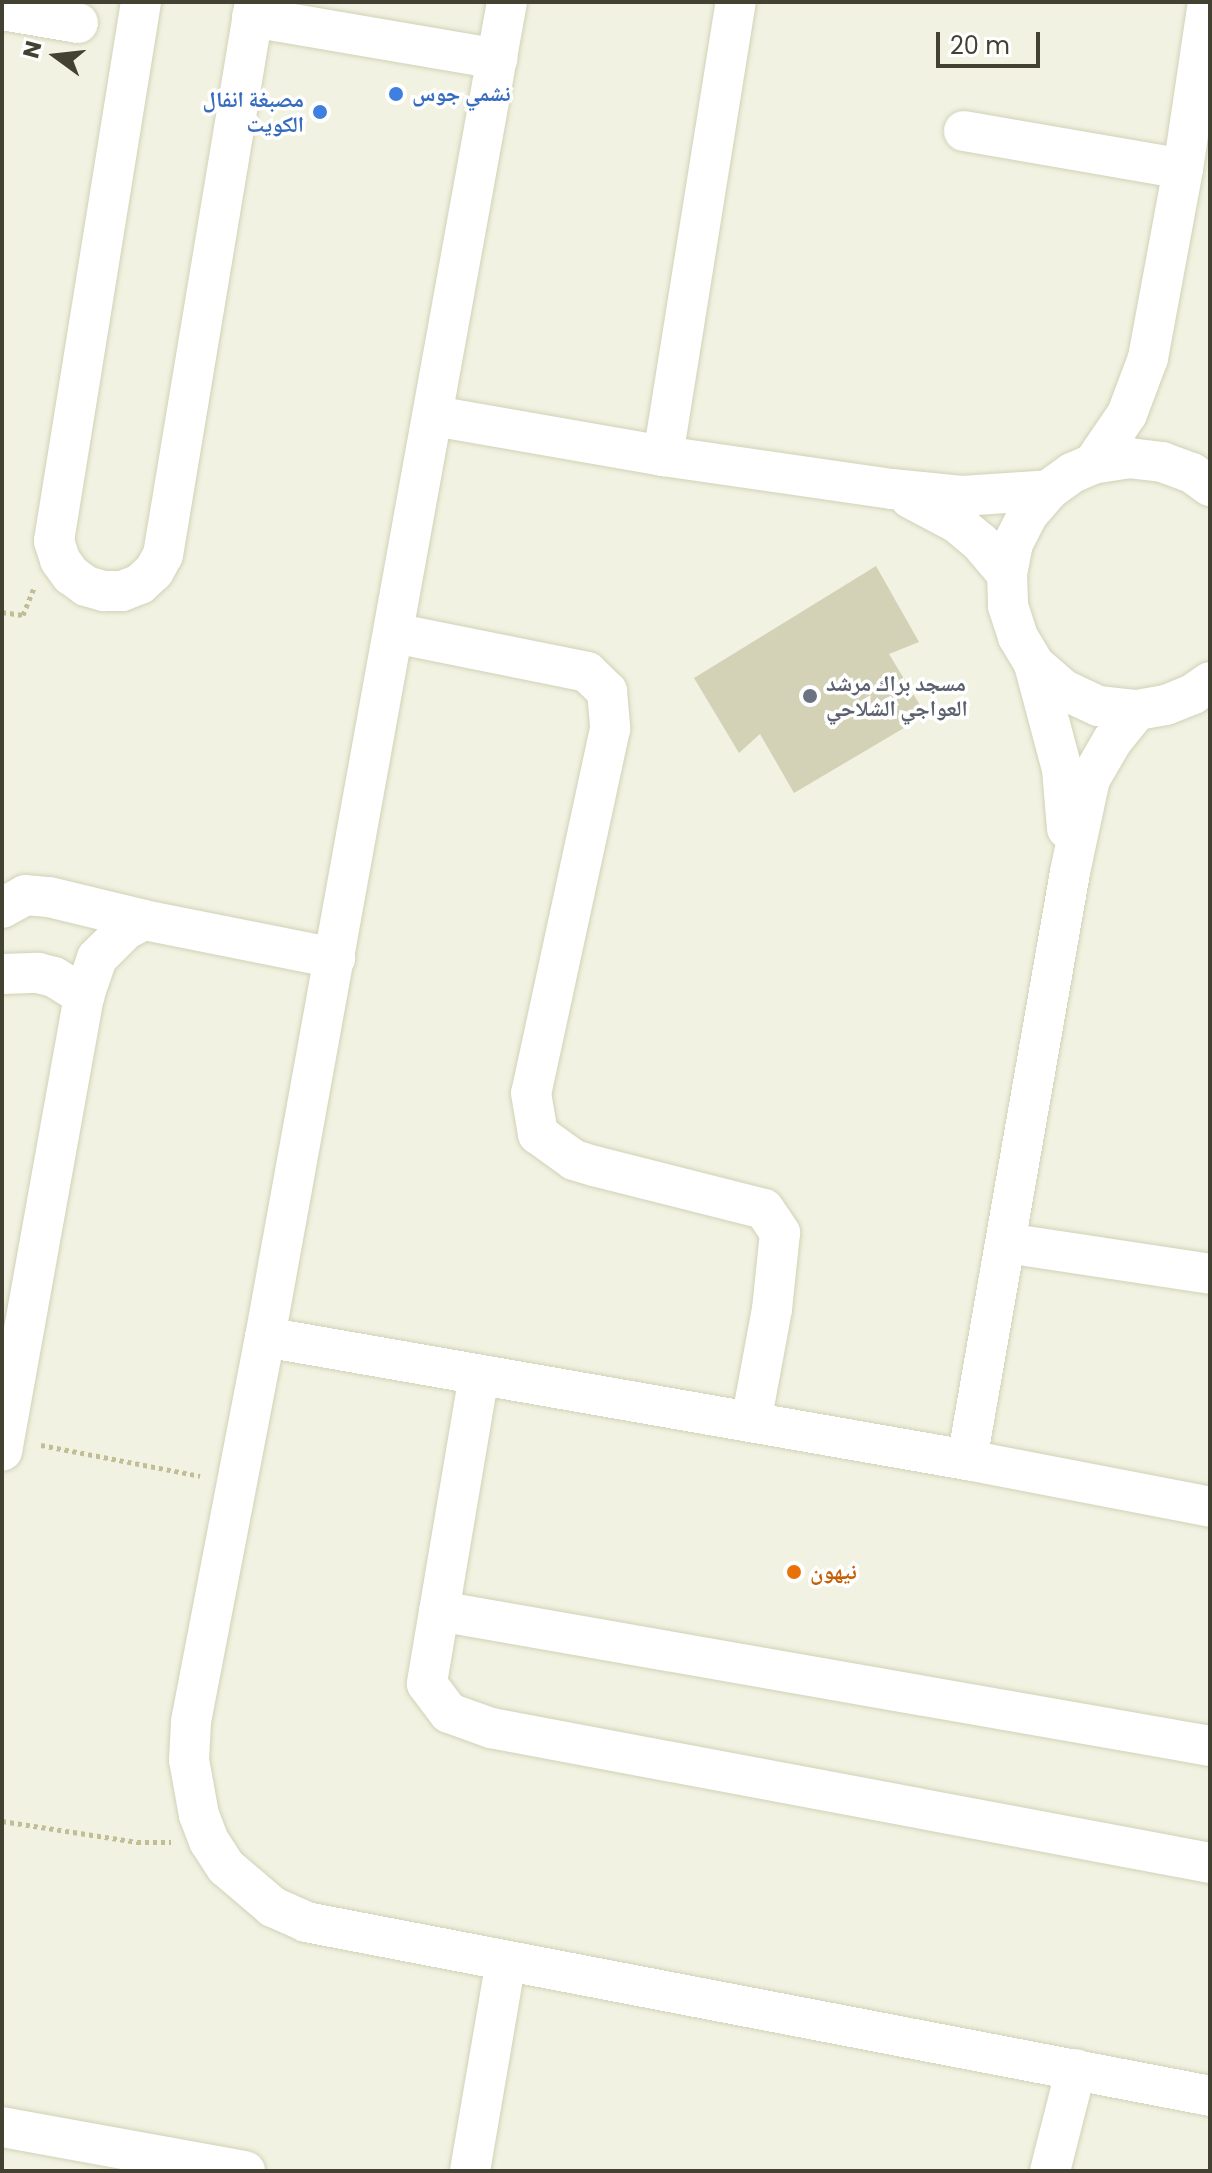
<!DOCTYPE html>
<meta charset="utf-8">
<style>
body{margin:0}
#map{position:relative;width:1212px;height:2173px;overflow:hidden;background:#f1f2e1;font-family:Poppins,"Noto Naskh Arabic",sans-serif}
div>[style]{position:absolute}
[style*='--x']{left:calc(var(--x)*1px);top:calc(var(--y)*1px);width:calc(var(--w)*1px);rotate:calc(var(--a)*1deg)}
.building>*{inset:0;background:#d3d1b6}
.path>*{height:5px;margin-top:-2.5px;transform-origin:0;background:repeating-linear-gradient(90deg,#c0be94 0 4px,transparent 0 8px)}
.roads{filter:drop-shadow(0 0 2px #d2d2b8) drop-shadow(0 0 2px #d2d2b8)}
.minor>*{height:40px;margin:-20px;padding:0 20px;transform-origin:20px;border-radius:20px;background:#fff}
.dots>*{width:22px;height:22px;translate:-50% -50%;box-sizing:border-box;border:4px solid #fff;border-radius:50%}
span{translate:-50% -50%;white-space:nowrap;text-align:center;line-height:1.15;-webkit-text-stroke:7px #fff;paint-order:stroke}
.shop-label{font-size:22px;color:#366cbe;font-weight:700}
.left{translate:0 -50%;text-align:left}
.right{translate:-100% -50%;text-align:right}
.worship-label{font-size:22px;color:#5b616d;font-weight:700}
.food-label{font-size:22px;color:#c56008;font-weight:700}
.frame{position:absolute;inset:0;border:4px solid #434232;pointer-events:none}
.north{position:absolute;left:16px;top:16px;width:80px;height:80px;-webkit-text-stroke:6px #fff;paint-order:stroke;rotate:285deg;font-size:22px;font-weight:700;line-height:32px;text-align:center;color:#434232}
.north::after{content:'';display:block;margin:auto;width:28px;height:36px;background:#434232;clip-path:polygon(50% 0,100% 100%,50% 72%,0 100%)}
.scale{position:absolute;left:936px;top:32px;width:104px;height:36px;box-sizing:border-box;border:4px solid #434232;border-top:0;padding-left:10px;font-size:24px;line-height:28px;white-space:nowrap;color:#434232;-webkit-text-stroke:6px #fff;paint-order:stroke}
</style>
<div id="map">
<div class="building">
<i style="clip-path:polygon(876px 566px,919px 642px,889px 654px,926px 715px,794px 793px,760px 734px,739px 753px,694px 678px)"></i>
</div>
<div class="path">
<i style="--x:2;--y:612;--w:21;--a:8"></i>
<i style="--x:23;--y:615;--w:31;--a:-68"></i>
<i style="--x:41;--y:1445;--w:162;--a:11"></i>
<i style="--x:2;--y:1821;--w:137;--a:8.8"></i>
<i style="--x:137;--y:1842;--w:34;--a:0"></i>
</div>
<div class="roads">
<div class="minor">
<i style="--x:141;--y:2;--w:546;--a:99.17"></i>
<i style="--x:54;--y:541;--w:20;--a:72"></i>
<i style="--x:60;--y:560;--w:19;--a:54"></i>
<i style="--x:71;--y:575;--w:19;--a:36"></i>
<i style="--x:86;--y:586;--w:19;--a:16"></i>
<i style="--x:104;--y:591;--w:18;--a:0"></i>
<i style="--x:122;--y:591;--w:19;--a:-21"></i>
<i style="--x:140;--y:584;--w:19;--a:-43"></i>
<i style="--x:154;--y:571;--w:18;--a:-61"></i>
<i style="--x:163;--y:555;--w:561;--a:-80.55"></i>
<i style="--x:507;--y:2;--w:1357;--a:100.27"></i>
<i style="--x:265;--y:1337;--w:392;--a:100.9"></i>
<i style="--x:191;--y:1722;--w:38;--a:93"></i>
<i style="--x:189;--y:1760;--w:56;--a:79.7"></i>
<i style="--x:199;--y:1815;--w:28;--a:69"></i>
<i style="--x:209;--y:1841;--w:31;--a:57"></i>
<i style="--x:226;--y:1867;--w:62;--a:40.4"></i>
<i style="--x:273;--y:1907;--w:36;--a:24"></i>
<i style="--x:306;--y:1922;--w:921;--a:10.89"></i>
<i style="--x:2;--y:10;--w:77;--a:9.7"></i>
<i style="--x:252;--y:17;--w:249;--a:9.7"></i>
<i style="--x:964;--y:131;--w:222;--a:9.8"></i>
<i style="--x:434;--y:416;--w:232;--a:9.9"></i>
<i style="--x:663;--y:456;--w:231;--a:8.2"></i>
<i style="--x:892;--y:489;--w:70;--a:5.7"></i>
<i style="--x:962;--y:496;--w:87;--a:-3.9"></i>
<i style="--x:663;--y:456;--w:460;--a:-80.9"></i>
<i style="--x:1093;--y:464;--w:60;--a:-55.8"></i>
<i style="--x:1127;--y:414;--w:60;--a:-69.4"></i>
<i style="--x:1148;--y:358;--w:192;--a:-79.5"></i>
<i style="--x:1183;--y:169;--w:169;--a:-81.5"></i>
<i style="--x:1210;--y:486;--w:22;--a:-144"></i>
<i style="--x:1192;--y:473;--w:32;--a:-160"></i>
<i style="--x:1162;--y:462;--w:32;--a:-173"></i>
<i style="--x:1130;--y:458;--w:37;--a:171"></i>
<i style="--x:1093;--y:464;--w:23;--a:157"></i>
<i style="--x:1072;--y:473;--w:29;--a:144"></i>
<i style="--x:1049;--y:490;--w:32;--a:131"></i>
<i style="--x:1028;--y:514;--w:33;--a:117"></i>
<i style="--x:1013;--y:543;--w:32;--a:101"></i>
<i style="--x:1007;--y:574;--w:32;--a:88"></i>
<i style="--x:1008;--y:606;--w:33;--a:72"></i>
<i style="--x:1018;--y:637;--w:31;--a:59"></i>
<i style="--x:1034;--y:664;--w:40;--a:41"></i>
<i style="--x:1064;--y:690;--w:38;--a:25"></i>
<i style="--x:1098;--y:706;--w:39;--a:6"></i>
<i style="--x:1137;--y:710;--w:29;--a:-10"></i>
<i style="--x:1166;--y:705;--w:29;--a:-22"></i>
<i style="--x:1193;--y:694;--w:21;--a:-35"></i>
<i style="--x:910;--y:498;--w:53;--a:28"></i>
<i style="--x:957;--y:523;--w:30;--a:40"></i>
<i style="--x:980;--y:542;--w:42;--a:49.8"></i>
<i style="--x:394;--y:633;--w:197;--a:11.4"></i>
<i style="--x:587;--y:672;--w:28;--a:44"></i>
<i style="--x:607;--y:691;--w:38;--a:85"></i>
<i style="--x:610;--y:729;--w:372;--a:102.2"></i>
<i style="--x:531;--y:1093;--w:42;--a:80.3"></i>
<i style="--x:538;--y:1134;--w:44;--a:35.8"></i>
<i style="--x:574;--y:1160;--w:21;--a:17"></i>
<i style="--x:594;--y:1166;--w:175;--a:14.2"></i>
<i style="--x:764;--y:1209;--w:29;--a:56"></i>
<i style="--x:780;--y:1233;--w:76;--a:96"></i>
<i style="--x:772;--y:1309;--w:115;--a:100.5"></i>
<i style="--x:1034;--y:664;--w:109;--a:75.1"></i>
<i style="--x:1062;--y:769;--w:60;--a:85.2"></i>
<i style="--x:2;--y:908;--w:26;--a:-29"></i>
<i style="--x:25;--y:895;--w:24;--a:5"></i>
<i style="--x:49;--y:897;--w:98;--a:13.6"></i>
<i style="--x:144;--y:920;--w:20;--a:153"></i>
<i style="--x:126;--y:929;--w:41;--a:135"></i>
<i style="--x:97;--y:958;--w:40;--a:108.9"></i>
<i style="--x:84;--y:996;--w:462;--a:100.2"></i>
<i style="--x:144;--y:920;--w:195;--a:11.3"></i>
<i style="--x:2;--y:974;--w:36;--a:-2"></i>
<i style="--x:38;--y:973;--w:16;--a:14"></i>
<i style="--x:54;--y:977;--w:36;--a:32"></i>
<i style="--x:1006;--y:1243;--w:206;--a:8.6"></i>
<i style="--x:265;--y:1337;--w:713;--a:9.94"></i>
<i style="--x:967;--y:1460;--w:248;--a:10.9"></i>
<i style="--x:479;--y:1375;--w:313;--a:99.6"></i>
<i style="--x:427;--y:1684;--w:36;--a:53"></i>
<i style="--x:449;--y:1713;--w:45;--a:19.7"></i>
<i style="--x:491;--y:1728;--w:732;--a:10.63"></i>
<i style="--x:967;--y:1460;--w:597;--a:-80.06"></i>
<i style="--x:1070;--y:872;--w:95;--a:-77.9"></i>
<i style="--x:1090;--y:779;--w:44;--a:-59.9"></i>
<i style="--x:1112;--y:741;--w:40;--a:-51"></i>
<i style="--x:439;--y:1611;--w:783;--a:9.93"></i>
<i style="--x:2;--y:2127;--w:247;--a:10.3"></i>
<i style="--x:470;--y:2171;--w:213;--a:-80.3"></i>
<i style="--x:1050;--y:2171;--w:105;--a:-75.7"></i>
</div>
</div>
<div class="dots">
<i style="left:396px;top:94px;background:#3f7fe0"></i>
<i style="left:320px;top:112px;background:#3f7fe0"></i>
<i style="left:810px;top:696px;background:#6b7280"></i>
<i style="left:794px;top:1572px;background:#e8710a"></i>
</div>
<div class="shop-label">
<span class="left" style="left:412px;top:94px">نشمي جوس</span>
<span class="right" style="left:304px;top:112px">مصبغة انفال<br>الكويت</span>
</div>
<div class="worship-label">
<span class="left" style="left:826px;top:696px">مسجد براك مرشد<br>العواجي الشلاحي</span>
</div>
<div class="food-label">
<span class="left" style="left:810px;top:1572px">نيهون</span>
</div>
<div class="frame"></div>
<div class="north">N</div>
<div class="scale">20 m</div>
</div>
